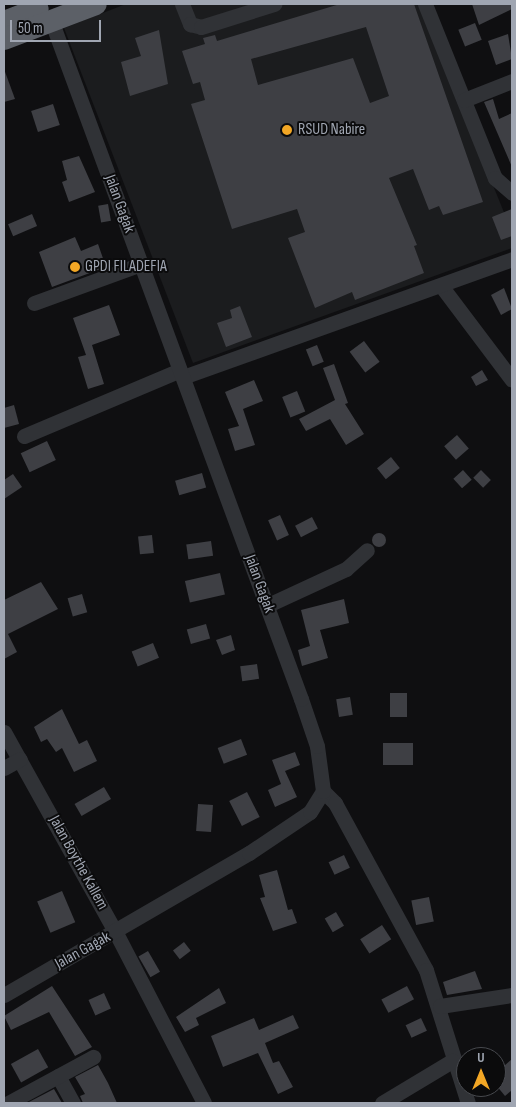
<!DOCTYPE html>
<style>
body{margin:0}
#map{position:relative;width:516px;height:1107px;overflow:hidden;background:#0f0f11;font-family:"Sofia Sans Condensed",sans-serif}
div>[style]{position:absolute}
[style*='--x']{left:calc(var(--x)*1px);top:calc(var(--y)*1px);width:calc(var(--w)*1px);rotate:calc(var(--a)*1deg)}
.built>*{inset:0;background:#1b1c1e}
.building>*{inset:0;background:#3e3f44;transform-origin:0 0}
.round{border-radius:50%}
.minor>*{height:15px;margin:-7.5px;padding:0 7.5px;transform-origin:7.5px;border-radius:7.5px;background:#303236}
.highway>*{height:22px;margin:-11px;padding:0 11px;transform-origin:11px;border-radius:11px;background:#5c6067}
.dots>*{width:14px;height:14px;translate:-50% -50%;box-sizing:border-box;border:2px solid #0b0b0c;border-radius:50%}
span{translate:-50% -50%;white-space:nowrap;text-align:center;line-height:1.15;-webkit-text-stroke:4px #0b0b0c;paint-order:stroke}
.poi-label{font-size:16px;color:#a0a6b2}
.left{translate:0 -50%;text-align:left}
.street-label{font-size:16px;color:#a0a6b2}
.frame{position:absolute;inset:0;border:5px solid #a0a6b2;pointer-events:none}
.north{position:absolute;left:456px;top:1047px;width:50px;height:50px;box-sizing:border-box;background:#0b0b0c;border:1px solid #47494e;border-radius:50%;rotate:0deg;font-size:14px;font-weight:700;line-height:20px;text-align:center;color:#a0a6b2}
.north::after{content:'';display:block;margin:auto;width:18px;height:22px;background:#f3a725;clip-path:polygon(50% 0,100% 100%,50% 72%,0 100%)}
.scale{position:absolute;left:10px;top:20px;width:91px;height:22px;box-sizing:border-box;border:2px solid #a0a6b2;border-top:0;padding-left:6px;font-size:15px;line-height:18px;white-space:nowrap;color:#a0a6b2;-webkit-text-stroke:4px #0b0b0c;paint-order:stroke}
</style>
<div id="map">
<div class="built">
<i style="clip-path:polygon(126px 4px,419px 4px,512px 232px,512px 248px,193px 363px,64px 28px)"></i>
</div>
<div class="building">
<i style="clip-path:polygon(evenodd,340px 4px,414px 4px,483px 202px,443px 215px,439px 206px,429px 210px,413px 169px,389px 178px,417px 245px,414px 246px,424px 273px,355px 300px,352px 292px,315px 308px,288px 238px,305px 232px,297px 209px,232px 229px,191px 104px,205px 100px,200px 82px,193px 84px,182px 51px,205px 44px,203px 38px,215px 35px,217px 41px,340px 4px,366px 27px,389px 96px,370px 103px,353px 58px,258px 85px,251px 59px,366px 27px)"></i>
<i style="clip-path:polygon(472px 4px,512px 4px,512px 9px,479px 25px)"></i>
<i style="left:475px;top:23px;width:18px;height:18px;rotate:68deg"></i>
<i style="clip-path:polygon(159px 30px,168px 84px,130px 96px,121px 62px,141px 56px,135px 38px)"></i>
<i style="clip-path:polygon(508px 34px,512px 59px,496px 65px,488px 41px)"></i>
<i style="clip-path:polygon(4px 69px,15px 99px,4px 102px)"></i>
<i style="clip-path:polygon(493px 99px,499px 119px,512px 113px,512px 167px,484px 102px)"></i>
<i style="left:53px;top:104px;width:22px;height:23px;rotate:72deg"></i>
<i style="clip-path:polygon(79px 156px,95px 192px,69px 202px,62px 182px,67px 180px,62px 161px)"></i>
<i style="left:108px;top:204px;width:17px;height:10px;rotate:80deg"></i>
<i style="clip-path:polygon(512px 209px,512px 236px,501px 240px,492px 217px)"></i>
<i style="left:32px;top:214px;width:13px;height:26px;rotate:67deg"></i>
<i style="clip-path:polygon(75px 237px,81px 251px,98px 244px,106px 267px,52px 287px,39px 252px)"></i>
<i style="clip-path:polygon(504px 288px,512px 309px,501px 315px,491px 295px)"></i>
<i style="clip-path:polygon(109px 305px,120px 335px,92px 345px,104px 384px,88px 389px,78px 357px,86px 355px,73px 318px)"></i>
<i style="clip-path:polygon(240px 306px,252px 337px,226px 347px,217px 323px,232px 318px,230px 310px)"></i>
<i style="left:364px;top:341px;width:26px;height:18px;rotate:53deg"></i>
<i style="left:317px;top:345px;width:18px;height:12px;rotate:68deg"></i>
<i style="clip-path:polygon(334px 364px,348px 403px,345px 404px,364px 434px,346px 445px,330px 419px,306px 431px,299px 419px,335px 400px,323px 368px)"></i>
<i style="clip-path:polygon(482px 370px,488px 380px,476px 386px,471px 377px)"></i>
<i style="clip-path:polygon(254px 380px,263px 401px,243px 409px,255px 445px,235px 451px,228px 429px,239px 426px,225px 392px)"></i>
<i style="left:297px;top:391px;width:22px;height:16px;rotate:68deg"></i>
<i style="clip-path:polygon(14px 405px,19px 424px,4px 428px,4px 408px)"></i>
<i style="left:457px;top:435px;width:18px;height:17px;rotate:49deg"></i>
<i style="left:47px;top:441px;width:21px;height:29px;rotate:65deg"></i>
<i style="left:391px;top:457px;width:14px;height:18px;rotate:51deg"></i>
<i style="left:463px;top:470px;width:13px;height:13px;rotate:48deg"></i>
<i style="left:481px;top:470px;width:14px;height:11px;rotate:45deg"></i>
<i style="left:202px;top:473px;width:15px;height:28px;rotate:74deg"></i>
<i style="clip-path:polygon(13px 474px,22px 487px,4px 499px,4px 480px)"></i>
<i style="left:280px;top:515px;width:22px;height:13px;rotate:66deg"></i>
<i style="left:312px;top:517px;width:13px;height:19px;rotate:63deg"></i>
<i class="round" style="left:372px;top:533px;width:14px;height:14px"></i>
<i style="left:152px;top:535px;width:18px;height:14px;rotate:84deg"></i>
<i style="left:211px;top:541px;width:15px;height:25px;rotate:82deg"></i>
<i style="left:220px;top:573px;width:22px;height:36px;rotate:77deg"></i>
<i style="clip-path:polygon(41px 582px,58px 609px,8px 634px,17px 652px,4px 659px,4px 600px)"></i>
<i style="left:82px;top:594px;width:19px;height:15px;rotate:74deg"></i>
<i style="clip-path:polygon(344px 599px,349px 623px,320px 630px,328px 658px,302px 666px,298px 650px,310px 646px,301px 610px)"></i>
<i style="left:206px;top:624px;width:15px;height:20px;rotate:74deg"></i>
<i style="clip-path:polygon(231px 635px,235px 650px,222px 655px,216px 640px)"></i>
<i style="left:153px;top:643px;width:16px;height:23px;rotate:68deg"></i>
<i style="left:257px;top:664px;width:15px;height:17px;rotate:82deg"></i>
<i style="left:390px;top:693px;width:17px;height:24px"></i>
<i style="left:350px;top:697px;width:18px;height:14px;rotate:81deg"></i>
<i style="clip-path:polygon(62px 709px,79px 744px,87px 740px,97px 761px,74px 772px,62px 748px,56px 752px,47px 739px,41px 742px,34px 727px)"></i>
<i style="left:241px;top:739px;width:17px;height:25px;rotate:69deg"></i>
<i style="left:383px;top:743px;width:30px;height:22px"></i>
<i style="clip-path:polygon(295px 752px,300px 765px,285px 771px,297px 797px,275px 807px,268px 790px,281px 784px,272px 760px)"></i>
<i style="left:104px;top:787px;width:14px;height:34px;rotate:60deg"></i>
<i style="left:247px;top:792px;width:28px;height:20px;rotate:63deg"></i>
<i style="left:198px;top:804px;width:15px;height:27px;rotate:4deg"></i>
<i style="left:344px;top:855px;width:14px;height:17px;rotate:65deg"></i>
<i style="clip-path:polygon(277px 870px,288px 910px,292px 909px,297px 923px,273px 931px,260px 898px,265px 897px,259px 875px)"></i>
<i style="left:62px;top:891px;width:34px;height:27px;rotate:67deg"></i>
<i style="left:429px;top:897px;width:25px;height:18px;rotate:79deg"></i>
<i style="left:336px;top:912px;width:16px;height:13px;rotate:60deg"></i>
<i style="left:382px;top:925px;width:17px;height:26px;rotate:57deg"></i>
<i style="left:184px;top:942px;width:11px;height:14px;rotate:52deg"></i>
<i style="left:148px;top:951px;width:24px;height:11px;rotate:60deg"></i>
<i style="clip-path:polygon(475px 971px,482px 989px,447px 995px,443px 982px)"></i>
<i style="clip-path:polygon(52px 986px,92px 1047px,75px 1056px,49px 1012px,11px 1030px,4px 1016px)"></i>
<i style="left:407px;top:986px;width:15px;height:29px;rotate:62deg"></i>
<i style="clip-path:polygon(219px 988px,226px 1003px,196px 1018px,199px 1025px,185px 1032px,176px 1017px)"></i>
<i style="left:104px;top:993px;width:17px;height:17px;rotate:66deg"></i>
<i style="clip-path:polygon(293px 1015px,299px 1028px,265px 1043px,273px 1063px,279px 1061px,293px 1087px,278px 1094px,258px 1053px,223px 1067px,211px 1036px,254px 1018px,259px 1030px)"></i>
<i style="left:421px;top:1018px;width:14px;height:17px;rotate:65deg"></i>
<i style="left:38px;top:1049px;width:21px;height:31px;rotate:61deg"></i>
<i style="clip-path:polygon(512px 1059px,512px 1090px,505px 1096px,496px 1085px,496px 1073px)"></i>
<i style="clip-path:polygon(98px 1065px,108px 1083px,117px 1103px,83px 1103px,80px 1096px,85px 1094px,75px 1077px)"></i>
<i style="clip-path:polygon(54px 1089px,62px 1103px,27px 1103px)"></i>
</div>
<div class="minor">
<i style="--x:182;--y:4;--w:22;--a:68"></i>
<i style="--x:190;--y:24;--w:11;--a:15"></i>
<i style="--x:201;--y:27;--w:77;--a:-17.5"></i>
<i style="--x:425;--y:4;--w:188;--a:68.1"></i>
<i style="--x:495;--y:178;--w:23;--a:41"></i>
<i style="--x:464;--y:100;--w:52;--a:-21.6"></i>
<i style="--x:442;--y:287;--w:116;--a:53"></i>
<i style="--x:34;--y:303;--w:114;--a:-20"></i>
<i style="--x:183;--y:377;--w:350;--a:-19.7"></i>
<i style="--x:24;--y:436;--w:169;--a:-22.9"></i>
<i style="--x:268;--y:605;--w:86;--a:-24.8"></i>
<i style="--x:346;--y:569;--w:28;--a:-42"></i>
<i style="--x:4;--y:732;--w:230;--a:60.9"></i>
<i style="--x:116;--y:933;--w:191;--a:62.6"></i>
<i style="--x:4;--y:768;--w:18;--a:-29"></i>
<i style="--x:323;--y:791;--w:17;--a:45"></i>
<i style="--x:335;--y:803;--w:190;--a:61.4"></i>
<i style="--x:426;--y:970;--w:139;--a:72.5"></i>
<i style="--x:4;--y:995;--w:283;--a:-30.1"></i>
<i style="--x:249;--y:853;--w:73;--a:-33.9"></i>
<i style="--x:310;--y:812;--w:25;--a:-58"></i>
<i style="--x:323;--y:791;--w:45;--a:-97.6"></i>
<i style="--x:317;--y:746;--w:50;--a:-108.8"></i>
<i style="--x:301;--y:699;--w:724;--a:-110.21"></i>
<i style="--x:440;--y:1006;--w:73;--a:-8.7"></i>
<i style="--x:58;--y:1076;--w:31;--a:61"></i>
<i style="--x:8;--y:1103;--w:97;--a:-28.4"></i>
<i style="--x:382;--y:1103;--w:82;--a:-31"></i>
</div>
<div class="highway">
<i style="--x:4;--y:22;--w:36;--a:-21"></i>
<i style="--x:4;--y:39;--w:98;--a:-20.8"></i>
</div>
<div class="dots">
<i style="left:287px;top:130px;background:#f3a725"></i>
<i style="left:75px;top:267px;background:#f3a725"></i>
</div>
<div class="poi-label">
<span class="left" style="left:298px;top:130px">RSUD Nabire</span>
<span class="left" style="left:85px;top:267px">GPDI FILADEFIA</span>
</div>
<div class="street-label">
<span style="left:119px;top:204px;rotate:70deg">Jalan Gagak</span>
<span style="left:259px;top:584px;rotate:70deg">Jalan Gagak</span>
<span style="left:78px;top:863px;rotate:61deg">Jalan Boythe Kallem</span>
<span style="left:83px;top:951px;rotate:-29deg">Jalan Gagak</span>
</div>
<div class="frame"></div>
<div class="north">U</div>
<div class="scale">50 m</div>
</div>
